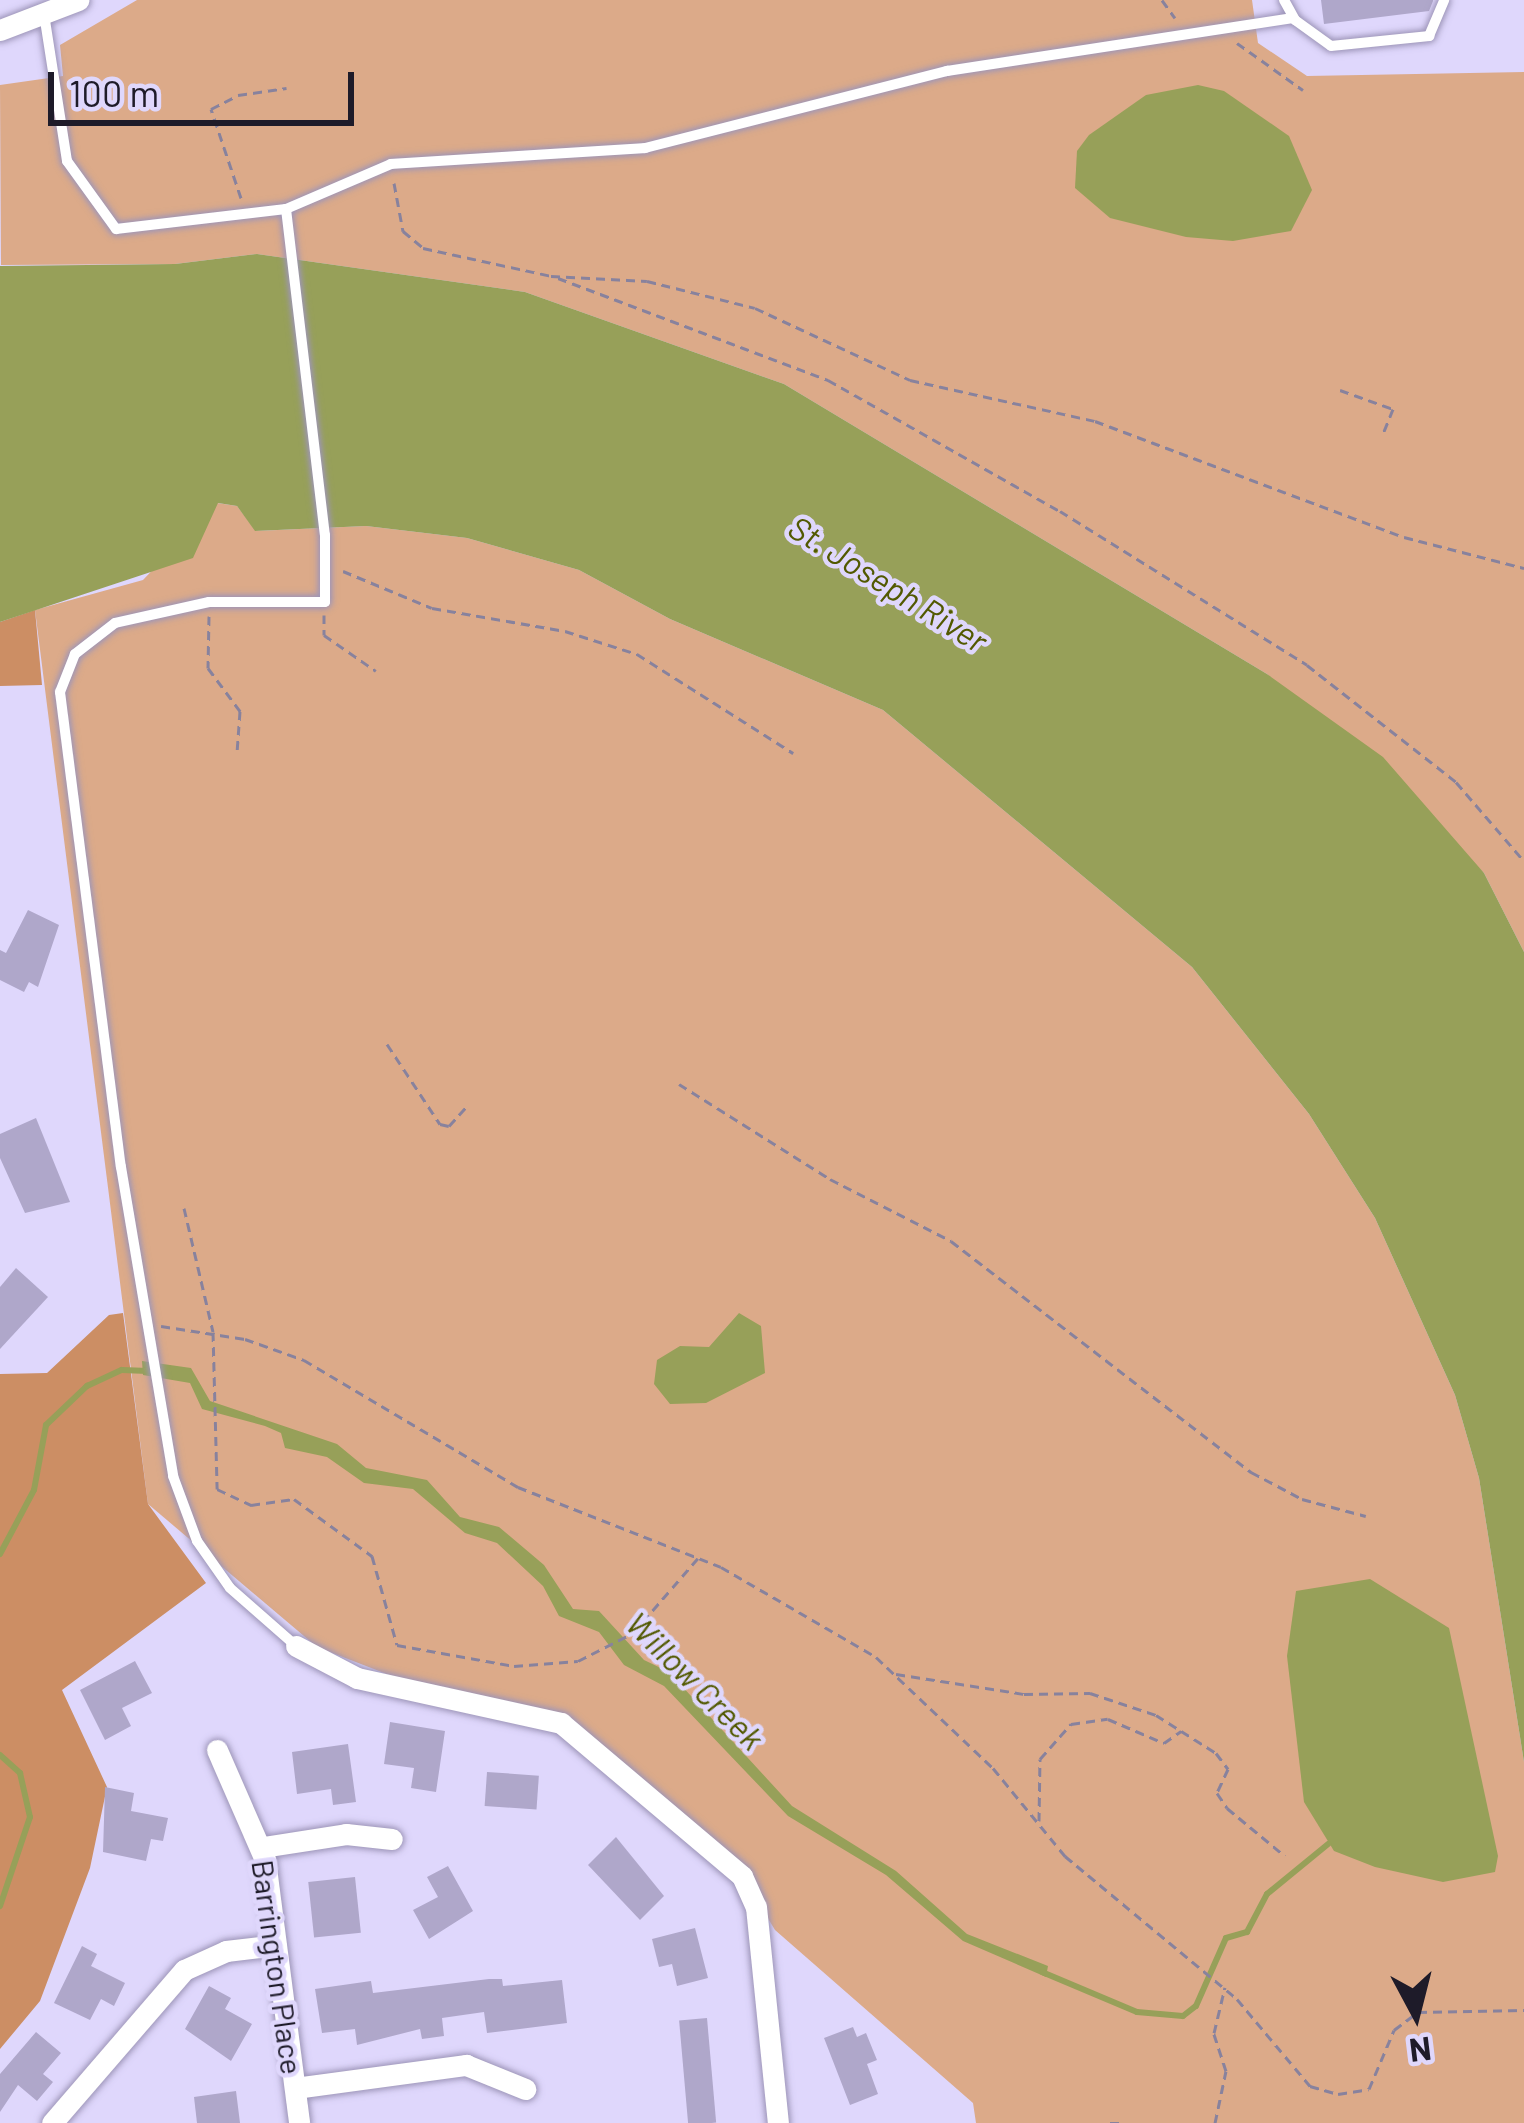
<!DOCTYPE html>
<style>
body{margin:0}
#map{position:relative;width:1524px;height:2123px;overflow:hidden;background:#dfd7fc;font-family:Barlow,sans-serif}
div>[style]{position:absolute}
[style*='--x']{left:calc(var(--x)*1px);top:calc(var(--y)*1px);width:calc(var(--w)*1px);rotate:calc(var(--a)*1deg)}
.green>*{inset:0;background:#dcaa89}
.forest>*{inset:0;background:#cc8e64}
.water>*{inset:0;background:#97a059}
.stream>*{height:6px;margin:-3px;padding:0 3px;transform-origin:3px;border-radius:3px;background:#97a059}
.building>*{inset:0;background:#afa7ca;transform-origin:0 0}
.path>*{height:3px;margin-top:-1.5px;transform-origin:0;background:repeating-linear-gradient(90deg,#88829d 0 9px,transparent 0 15px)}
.roads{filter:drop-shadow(0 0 3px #9d95b8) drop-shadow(0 0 3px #9d95b8)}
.lane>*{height:10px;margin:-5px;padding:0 5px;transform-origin:5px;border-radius:5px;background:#fff}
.street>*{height:21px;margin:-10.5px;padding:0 10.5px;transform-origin:10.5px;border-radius:10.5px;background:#fff}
span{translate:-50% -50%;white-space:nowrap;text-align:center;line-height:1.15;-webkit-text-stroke:9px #dfd7fc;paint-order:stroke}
.street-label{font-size:30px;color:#1e1b29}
.water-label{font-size:33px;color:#525901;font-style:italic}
.north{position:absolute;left:1356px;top:1955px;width:120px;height:120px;-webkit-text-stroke:9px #dfd7fc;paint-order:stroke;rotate:173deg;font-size:33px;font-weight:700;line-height:48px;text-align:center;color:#1e1b29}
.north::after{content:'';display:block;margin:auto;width:42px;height:54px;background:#1e1b29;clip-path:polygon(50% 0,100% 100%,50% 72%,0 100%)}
.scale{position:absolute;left:48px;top:72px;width:306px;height:54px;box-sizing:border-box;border:6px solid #1e1b29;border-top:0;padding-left:15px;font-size:36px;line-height:42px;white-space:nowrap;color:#1e1b29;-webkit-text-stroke:9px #dfd7fc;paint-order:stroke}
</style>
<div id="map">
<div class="green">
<i style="clip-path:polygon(137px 0,1252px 0,1258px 43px,1307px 76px,1524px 72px,1524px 952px,1484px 873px,1267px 674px,784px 384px,525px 292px,257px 254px,175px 264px,1px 265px,0 85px,63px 76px,60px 45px)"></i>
<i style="clip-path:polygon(217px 503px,237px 506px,256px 531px,366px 526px,467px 538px,579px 570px,670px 619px,883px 710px,1192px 967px,1309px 1114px,1375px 1218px,1455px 1395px,1479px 1478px,1524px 1762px,1524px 2123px,976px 2123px,973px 2103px,775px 1930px,742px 1876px,573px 1731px,446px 1697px,317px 1647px,148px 1504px,35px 610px,143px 580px)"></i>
</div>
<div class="forest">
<i style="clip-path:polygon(35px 610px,42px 685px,0 686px,0 622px)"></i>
<i style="clip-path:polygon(123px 1313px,148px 1504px,206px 1583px,62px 1690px,107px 1787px,90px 1868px,40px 2001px,0 2049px,0 1374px,47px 1373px,109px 1315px)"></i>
</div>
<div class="water">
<i style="clip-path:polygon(1198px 85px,1224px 91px,1289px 136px,1312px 190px,1291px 231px,1233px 241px,1186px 237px,1110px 218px,1075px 188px,1077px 151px,1089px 135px,1146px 95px)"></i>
<i style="clip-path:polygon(257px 254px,525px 292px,784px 384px,1267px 674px,1383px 757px,1484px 873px,1524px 952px,1524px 1762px,1479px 1478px,1455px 1395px,1375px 1218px,1309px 1114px,1192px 967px,883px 710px,670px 619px,579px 570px,467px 538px,366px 526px,255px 531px,237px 506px,218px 503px,193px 558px,0 622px,0 266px,175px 264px)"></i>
<i style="clip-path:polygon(739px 1313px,761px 1326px,765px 1373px,706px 1403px,670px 1404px,654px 1384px,657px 1360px,680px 1346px,709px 1347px)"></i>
<i style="clip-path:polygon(142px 1361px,191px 1368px,210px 1401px,337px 1444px,366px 1468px,427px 1480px,460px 1517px,499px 1527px,544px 1565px,573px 1609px,599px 1611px,644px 1660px,669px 1672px,792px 1806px,896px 1871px,967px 1934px,1048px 1966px,1046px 1977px,963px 1941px,886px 1875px,788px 1816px,664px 1686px,624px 1665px,599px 1632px,559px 1616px,543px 1586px,497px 1543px,465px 1533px,413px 1489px,364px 1483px,327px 1457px,285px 1448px,281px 1433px,265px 1426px,202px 1409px,190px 1383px,143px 1375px)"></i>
<i style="clip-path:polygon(1370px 1579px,1449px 1628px,1498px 1856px,1495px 1872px,1443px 1882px,1375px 1867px,1334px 1851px,1304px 1802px,1287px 1656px,1296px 1591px)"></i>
</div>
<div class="stream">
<i style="--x:0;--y:1554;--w:72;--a:-62"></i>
<i style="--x:34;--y:1490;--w:66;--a:-79.5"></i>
<i style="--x:46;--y:1425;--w:57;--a:-43.6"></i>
<i style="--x:87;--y:1386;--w:38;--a:-25"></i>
<i style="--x:122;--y:1370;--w:26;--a:2"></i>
<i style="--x:0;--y:1755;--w:27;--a:42"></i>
<i style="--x:20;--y:1773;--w:45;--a:77.2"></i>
<i style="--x:30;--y:1817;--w:94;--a:108.6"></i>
<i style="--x:1042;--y:1972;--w:103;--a:22.8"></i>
<i style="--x:1137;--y:2012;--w:46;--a:5"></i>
<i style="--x:1183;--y:2016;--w:16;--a:-38"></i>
<i style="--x:1196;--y:2006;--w:74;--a:-66.2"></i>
<i style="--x:1226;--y:1938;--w:22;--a:-16"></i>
<i style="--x:1247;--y:1932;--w:43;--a:-62.2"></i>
<i style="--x:1267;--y:1894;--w:79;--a:-39.3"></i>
</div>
<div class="building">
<i style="clip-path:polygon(1321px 0,1433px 0,1433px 1px,1429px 11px,1324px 24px)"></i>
<i style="clip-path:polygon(28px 910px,59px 925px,38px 987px,29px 982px,24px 992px,0 980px,0 950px,6px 953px)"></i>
<i style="clip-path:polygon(36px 1118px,70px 1202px,25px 1213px,0 1158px,0 1134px)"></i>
<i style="clip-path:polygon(16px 1268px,48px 1297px,0 1349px,0 1287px)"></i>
<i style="clip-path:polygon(135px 1661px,152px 1693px,122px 1708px,131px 1726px,105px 1740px,80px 1690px)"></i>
<i style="clip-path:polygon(390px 1722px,445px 1731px,436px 1792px,411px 1788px,414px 1768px,384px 1764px)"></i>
<i style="clip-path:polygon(348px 1744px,356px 1802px,333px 1805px,331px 1789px,297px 1794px,292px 1752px)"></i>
<i style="left:487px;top:1772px;width:52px;height:34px;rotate:4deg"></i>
<i style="clip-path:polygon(105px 1787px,134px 1793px,131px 1811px,168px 1818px,163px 1841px,151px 1839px,146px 1861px,103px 1852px)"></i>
<i style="clip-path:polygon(616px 1837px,664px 1896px,640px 1920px,588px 1865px)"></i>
<i style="clip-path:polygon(448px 1866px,473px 1911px,429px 1939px,413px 1910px,438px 1897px,427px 1877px)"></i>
<i style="left:355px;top:1877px;width:56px;height:47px;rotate:84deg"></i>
<i style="clip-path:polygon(695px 1928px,708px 1978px,677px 1986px,672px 1964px,659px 1967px,652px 1939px)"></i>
<i style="clip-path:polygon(82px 1946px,97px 1954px,91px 1966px,125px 1983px,114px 2006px,101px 1999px,90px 2020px,54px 2003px)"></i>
<i style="clip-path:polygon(489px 1979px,502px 1979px,503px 1986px,562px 1980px,567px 2023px,487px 2033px,484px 2012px,442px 2018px,444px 2036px,422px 2039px,420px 2029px,357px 2045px,355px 2029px,322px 2033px,315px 1989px,371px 1981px,373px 1993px)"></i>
<i style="clip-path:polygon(209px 1986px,231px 1998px,225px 2009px,252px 2024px,231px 2061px,185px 2029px)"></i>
<i style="left:707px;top:2018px;width:105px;height:28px;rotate:85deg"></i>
<i style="clip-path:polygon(853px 2027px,857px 2037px,866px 2033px,877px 2060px,867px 2064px,878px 2094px,850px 2105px,824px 2038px)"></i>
<i style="clip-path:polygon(36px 2032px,61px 2053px,43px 2074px,53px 2082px,37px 2101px,18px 2085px,0 2112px,0 2074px)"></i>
<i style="clip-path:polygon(236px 2091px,240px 2123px,197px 2123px,194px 2097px)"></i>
</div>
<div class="path">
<i style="--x:1162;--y:0;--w:22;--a:54"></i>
<i style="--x:1237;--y:43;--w:81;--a:35.5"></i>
<i style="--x:394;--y:183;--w:49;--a:79.4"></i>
<i style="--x:403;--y:231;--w:26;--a:40"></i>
<i style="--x:423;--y:248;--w:131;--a:12.3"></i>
<i style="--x:551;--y:276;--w:96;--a:3"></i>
<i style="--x:647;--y:281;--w:111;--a:14"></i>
<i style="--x:755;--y:308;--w:171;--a:24.9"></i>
<i style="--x:910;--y:380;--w:189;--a:12.5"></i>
<i style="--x:1095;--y:421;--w:330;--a:20.6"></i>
<i style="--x:1404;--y:537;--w:124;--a:14.5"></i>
<i style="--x:241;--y:198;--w:94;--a:-108.6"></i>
<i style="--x:211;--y:109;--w:30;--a:-27"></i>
<i style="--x:238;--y:95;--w:49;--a:-8.1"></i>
<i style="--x:558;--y:278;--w:289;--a:20.7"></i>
<i style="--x:828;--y:380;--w:266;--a:29.5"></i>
<i style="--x:1060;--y:511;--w:291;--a:31.9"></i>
<i style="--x:1307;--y:665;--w:189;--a:38.1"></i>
<i style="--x:1456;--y:782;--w:104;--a:49.3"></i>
<i style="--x:1340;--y:390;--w:56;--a:19.7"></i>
<i style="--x:1393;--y:409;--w:29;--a:112"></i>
<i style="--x:343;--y:571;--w:96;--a:22.6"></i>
<i style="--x:432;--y:608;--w:135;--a:9.8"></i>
<i style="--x:565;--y:631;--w:76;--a:17.7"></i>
<i style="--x:637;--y:654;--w:185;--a:32.4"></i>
<i style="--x:324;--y:615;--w:20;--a:90"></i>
<i style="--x:324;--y:635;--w:63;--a:34.7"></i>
<i style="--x:209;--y:616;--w:52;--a:91.1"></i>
<i style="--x:208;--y:668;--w:54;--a:53.3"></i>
<i style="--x:240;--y:711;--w:42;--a:94.1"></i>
<i style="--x:387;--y:1044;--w:96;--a:56.5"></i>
<i style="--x:440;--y:1124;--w:9;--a:13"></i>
<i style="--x:449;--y:1126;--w:28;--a:-48"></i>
<i style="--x:679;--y:1084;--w:178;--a:32.2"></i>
<i style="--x:830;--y:1179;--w:136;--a:27.1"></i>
<i style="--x:951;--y:1241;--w:379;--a:37.6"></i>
<i style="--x:1251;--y:1472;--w:58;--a:27.9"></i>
<i style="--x:1302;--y:1499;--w:66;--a:14.9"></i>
<i style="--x:184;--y:1208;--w:127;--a:76.8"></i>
<i style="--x:213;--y:1332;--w:157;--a:88.5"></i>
<i style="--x:217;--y:1489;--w:38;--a:25"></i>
<i style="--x:251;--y:1505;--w:43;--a:-7.9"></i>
<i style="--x:294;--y:1499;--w:97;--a:36.2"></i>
<i style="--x:372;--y:1556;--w:92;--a:74.3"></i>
<i style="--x:397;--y:1645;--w:119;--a:10.2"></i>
<i style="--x:514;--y:1666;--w:64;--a:-4.5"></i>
<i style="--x:578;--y:1661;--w:62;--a:-27"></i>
<i style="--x:633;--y:1633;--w:99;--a:-49.1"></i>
<i style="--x:161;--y:1326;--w:85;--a:8.8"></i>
<i style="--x:245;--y:1339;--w:63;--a:19.6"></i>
<i style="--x:304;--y:1360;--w:249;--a:30.7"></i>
<i style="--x:518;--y:1487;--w:218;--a:21.5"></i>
<i style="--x:721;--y:1567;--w:179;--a:30.1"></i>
<i style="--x:876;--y:1657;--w:161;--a:43.5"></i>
<i style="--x:993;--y:1768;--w:114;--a:50.7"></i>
<i style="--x:1065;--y:1856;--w:224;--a:39.7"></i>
<i style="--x:1237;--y:1999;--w:114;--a:50"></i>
<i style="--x:1310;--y:2086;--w:29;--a:16"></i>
<i style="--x:1338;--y:2094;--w:31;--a:-9"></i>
<i style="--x:1369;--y:2089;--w:64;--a:-67"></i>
<i style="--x:1394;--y:2030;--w:30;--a:-37"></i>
<i style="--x:1418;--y:2012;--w:106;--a:-1.1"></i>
<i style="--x:896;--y:1674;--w:130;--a:8.9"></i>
<i style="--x:1024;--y:1694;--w:66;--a:-0.9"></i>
<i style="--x:1090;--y:1693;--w:70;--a:18.4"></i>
<i style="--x:1156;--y:1715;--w:71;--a:32.3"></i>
<i style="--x:1216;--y:1753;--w:20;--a:53"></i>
<i style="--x:1228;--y:1769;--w:26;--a:115"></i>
<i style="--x:1217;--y:1793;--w:18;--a:56"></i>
<i style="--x:1227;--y:1808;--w:75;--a:39.6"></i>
<i style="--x:1039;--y:1821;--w:62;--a:-89.1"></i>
<i style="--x:1040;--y:1759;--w:47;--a:-48.5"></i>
<i style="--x:1071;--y:1724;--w:37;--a:-8"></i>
<i style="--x:1108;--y:1719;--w:61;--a:23.2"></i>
<i style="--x:1164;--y:1743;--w:21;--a:-35"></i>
<i style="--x:1110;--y:2123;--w:15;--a:0"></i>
<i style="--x:1215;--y:2123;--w:53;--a:-78.1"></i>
<i style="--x:1226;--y:2071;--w:40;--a:-108"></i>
<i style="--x:1214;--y:2033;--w:47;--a:-76.6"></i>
</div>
<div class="roads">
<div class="lane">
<i style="--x:1284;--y:0;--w:23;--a:61"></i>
<i style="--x:1295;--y:20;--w:44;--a:35.8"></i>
<i style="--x:1331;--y:46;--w:99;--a:-5.8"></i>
<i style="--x:1429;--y:36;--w:39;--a:-67"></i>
<i style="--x:44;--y:14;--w:149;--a:81.1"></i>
<i style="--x:67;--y:161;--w:84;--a:54.2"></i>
<i style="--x:116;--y:229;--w:171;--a:-6.7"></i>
<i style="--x:286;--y:209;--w:114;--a:-23.2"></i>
<i style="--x:391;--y:164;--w:255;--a:-3.6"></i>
<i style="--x:645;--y:148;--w:312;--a:-14.3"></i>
<i style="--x:947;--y:71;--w:350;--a:-8.7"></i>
<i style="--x:286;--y:209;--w:328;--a:83.2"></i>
<i style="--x:325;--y:535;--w:67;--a:90"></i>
<i style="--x:325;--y:602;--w:116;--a:180"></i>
<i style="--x:209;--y:602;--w:96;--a:167.4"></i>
<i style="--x:115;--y:623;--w:51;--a:142.2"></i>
<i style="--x:75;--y:654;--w:41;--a:111.5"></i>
<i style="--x:60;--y:692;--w:479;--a:82.7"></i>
<i style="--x:121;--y:1167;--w:313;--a:80.4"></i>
<i style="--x:173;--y:1476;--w:69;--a:69.7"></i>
<i style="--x:197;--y:1541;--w:57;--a:54.9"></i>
<i style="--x:230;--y:1588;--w:88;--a:41.3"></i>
</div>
<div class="street">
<i style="--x:0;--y:30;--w:84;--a:-21"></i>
<i style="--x:296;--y:1646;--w:69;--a:27.7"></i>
<i style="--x:357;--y:1678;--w:209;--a:12.4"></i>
<i style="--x:561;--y:1723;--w:237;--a:40.2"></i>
<i style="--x:742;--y:1876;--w:34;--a:66"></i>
<i style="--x:756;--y:1907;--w:217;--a:84.2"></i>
<i style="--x:217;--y:1750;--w:120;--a:66.4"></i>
<i style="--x:265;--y:1860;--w:265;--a:82.6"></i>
<i style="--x:263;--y:1847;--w:84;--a:-8.9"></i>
<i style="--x:346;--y:1834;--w:46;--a:6.2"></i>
<i style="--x:295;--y:2088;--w:173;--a:-7.7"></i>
<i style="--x:466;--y:2065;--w:64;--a:22.1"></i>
<i style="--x:52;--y:2123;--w:202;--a:-49.2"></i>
<i style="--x:184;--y:1970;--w:46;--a:-24.3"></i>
<i style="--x:226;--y:1951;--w:50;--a:-6.8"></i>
</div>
</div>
<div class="street-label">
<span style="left:278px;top:1967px;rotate:82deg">Barrington Place</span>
</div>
<div class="water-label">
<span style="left:888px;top:584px;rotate:32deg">St. Joseph River</span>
<span style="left:695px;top:1681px;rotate:45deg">Willow Creek</span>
</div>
<div class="north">N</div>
<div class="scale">100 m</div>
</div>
